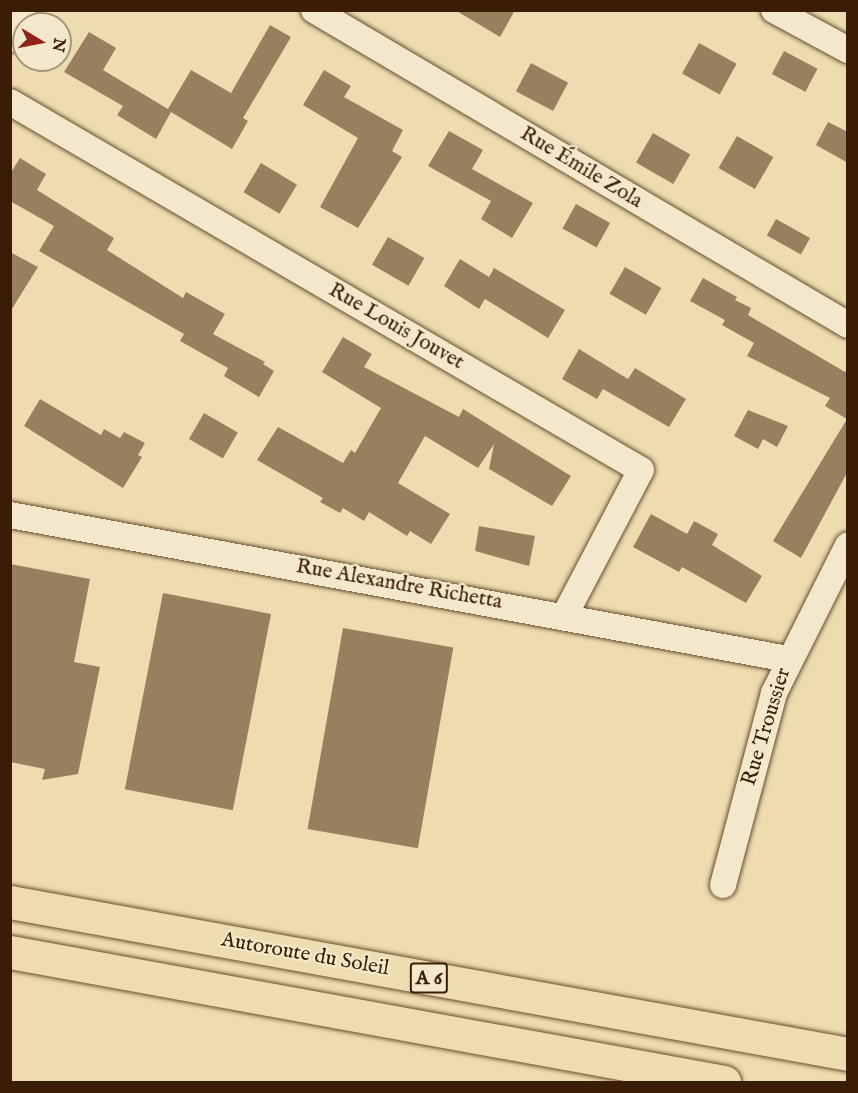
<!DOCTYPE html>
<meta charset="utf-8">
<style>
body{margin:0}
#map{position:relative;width:858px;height:1093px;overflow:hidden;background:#eddcaf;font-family:"IM FELL English",serif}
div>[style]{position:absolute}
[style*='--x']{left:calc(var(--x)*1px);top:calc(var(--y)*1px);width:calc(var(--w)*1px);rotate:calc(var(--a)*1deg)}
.building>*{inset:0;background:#98805e;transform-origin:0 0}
.roads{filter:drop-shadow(0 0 2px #684d30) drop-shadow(0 0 2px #684d30)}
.street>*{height:26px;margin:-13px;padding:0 13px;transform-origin:13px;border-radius:13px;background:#f3e8cb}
.highway>*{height:33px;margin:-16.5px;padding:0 16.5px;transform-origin:16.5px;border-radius:16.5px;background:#eddcaf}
span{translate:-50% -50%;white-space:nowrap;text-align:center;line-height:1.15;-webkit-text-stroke:4.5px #f3e8cb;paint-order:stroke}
.shield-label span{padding:2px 4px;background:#f3e8cb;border:2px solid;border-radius:4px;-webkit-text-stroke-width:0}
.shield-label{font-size:20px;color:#3b1d06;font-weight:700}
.street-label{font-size:21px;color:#3b1d06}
.frame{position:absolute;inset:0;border:12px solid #3b1d06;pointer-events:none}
.north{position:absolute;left:12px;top:12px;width:60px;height:60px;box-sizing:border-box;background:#f3e8cb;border:2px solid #a9977c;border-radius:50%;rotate:100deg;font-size:16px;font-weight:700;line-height:24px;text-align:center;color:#3b1d06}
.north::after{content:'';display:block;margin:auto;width:21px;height:27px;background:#8f2418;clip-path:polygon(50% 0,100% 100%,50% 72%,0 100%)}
</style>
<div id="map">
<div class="building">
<i style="clip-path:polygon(455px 10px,515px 10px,500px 37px)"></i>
<i style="clip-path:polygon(270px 25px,291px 37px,243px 118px,248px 121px,232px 149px,171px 112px,156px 139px,117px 115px,123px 106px,64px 72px,89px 32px,116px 48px,103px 70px,168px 109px,191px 70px,231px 93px)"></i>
<i style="left:699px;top:43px;width:43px;height:35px;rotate:29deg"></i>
<i style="left:784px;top:51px;width:38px;height:26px;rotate:28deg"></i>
<i style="left:531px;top:63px;width:42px;height:32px;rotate:28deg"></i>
<i style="clip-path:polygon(324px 70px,351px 86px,344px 97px,403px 130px,392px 151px,402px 157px,358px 228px,320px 207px,358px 138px,303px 105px)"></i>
<i style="clip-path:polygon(828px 122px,848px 132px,848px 163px,816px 145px)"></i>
<i style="clip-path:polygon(449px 131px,483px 150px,472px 169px,533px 203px,512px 238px,481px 219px,491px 201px,428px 166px)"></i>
<i style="left:653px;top:133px;width:43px;height:34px;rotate:30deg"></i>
<i style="left:737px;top:136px;width:42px;height:37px;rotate:30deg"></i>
<i style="clip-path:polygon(20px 158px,46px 174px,37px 190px,114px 238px,107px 250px,183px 298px,186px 292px,225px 314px,213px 334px,265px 362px,263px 364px,274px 371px,259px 397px,224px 376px,228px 368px,180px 341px,184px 334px,39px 251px,54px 226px,10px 201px,10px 174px)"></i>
<i style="left:261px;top:163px;width:42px;height:34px;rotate:31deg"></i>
<i style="left:576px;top:204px;width:39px;height:28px;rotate:29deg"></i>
<i style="left:776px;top:219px;width:39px;height:19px;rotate:29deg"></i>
<i style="left:388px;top:237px;width:42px;height:32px;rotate:30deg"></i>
<i style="clip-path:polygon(10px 252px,38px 267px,10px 312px)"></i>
<i style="clip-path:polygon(460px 259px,489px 277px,494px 268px,565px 310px,548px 338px,485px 299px,479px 309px,444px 286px)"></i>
<i style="left:625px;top:267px;width:42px;height:31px;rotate:30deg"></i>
<i style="clip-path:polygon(703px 278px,737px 297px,735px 300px,751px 308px,748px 315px,845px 372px,848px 368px,848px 471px,801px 558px,773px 541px,847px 419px,825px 406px,830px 398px,747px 356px,754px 343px,722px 325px,725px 320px,690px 301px)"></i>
<i style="clip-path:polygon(343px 337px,372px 354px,364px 367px,459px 417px,463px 409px,571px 476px,552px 506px,489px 469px,494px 444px,478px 468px,425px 436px,398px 483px,450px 514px,431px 544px,410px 531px,407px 536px,369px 512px,364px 521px,343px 508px,340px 513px,320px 502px,323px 498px,257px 460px,278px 427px,343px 463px,351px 450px,355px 453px,381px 408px,322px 372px)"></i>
<i style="clip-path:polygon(579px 349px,628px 379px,635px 368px,686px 399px,669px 427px,603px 389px,597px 399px,562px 379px)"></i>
<i style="clip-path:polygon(40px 399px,101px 435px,104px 429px,120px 438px,124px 432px,145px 443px,138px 455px,142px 457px,123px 488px,24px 426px)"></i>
<i style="clip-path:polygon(748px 410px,788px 426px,777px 447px,763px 439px,758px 449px,734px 436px)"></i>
<i style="left:204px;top:413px;width:39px;height:30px;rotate:30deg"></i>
<i style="clip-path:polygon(651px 514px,687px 534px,694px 521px,718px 534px,712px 545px,762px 576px,746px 603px,682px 567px,679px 572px,633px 547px)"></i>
<i style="clip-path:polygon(479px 526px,535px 536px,529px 566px,475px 551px)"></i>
<i style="clip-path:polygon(10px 564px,90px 579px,74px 662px,100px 667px,78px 774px,42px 780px,45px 769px,10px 762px)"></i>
<i style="left:163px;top:593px;width:110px;height:200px;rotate:11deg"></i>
<i style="left:343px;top:628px;width:112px;height:204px;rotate:10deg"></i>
</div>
<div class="roads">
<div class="street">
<i style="--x:314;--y:10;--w:620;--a:30.54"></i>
<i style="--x:774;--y:10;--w:84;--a:28.4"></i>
<i style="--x:10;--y:39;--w:32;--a:-66"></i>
<i style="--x:10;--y:102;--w:730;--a:30.25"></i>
<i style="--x:641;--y:470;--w:164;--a:117.7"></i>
<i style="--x:10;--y:515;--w:791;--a:10.49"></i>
<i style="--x:723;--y:885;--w:199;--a:-75.1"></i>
<i style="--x:774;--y:693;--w:165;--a:-63.4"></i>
</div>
<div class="highway">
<i style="--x:10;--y:902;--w:852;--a:10.28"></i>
<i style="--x:10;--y:952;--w:726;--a:10.32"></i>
</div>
</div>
<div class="shield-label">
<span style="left:429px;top:978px">A 6</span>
</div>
<div class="street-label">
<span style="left:581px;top:168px;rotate:31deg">Rue Émile Zola</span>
<span style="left:396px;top:327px;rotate:30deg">Rue Louis Jouvet</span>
<span style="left:399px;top:585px;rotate:10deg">Rue Alexandre Richetta</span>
<span style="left:767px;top:727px;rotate:-73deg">Rue Troussier</span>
<span style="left:305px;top:955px;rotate:10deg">Autoroute du Soleil</span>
</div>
<div class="frame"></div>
<div class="north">N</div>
</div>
